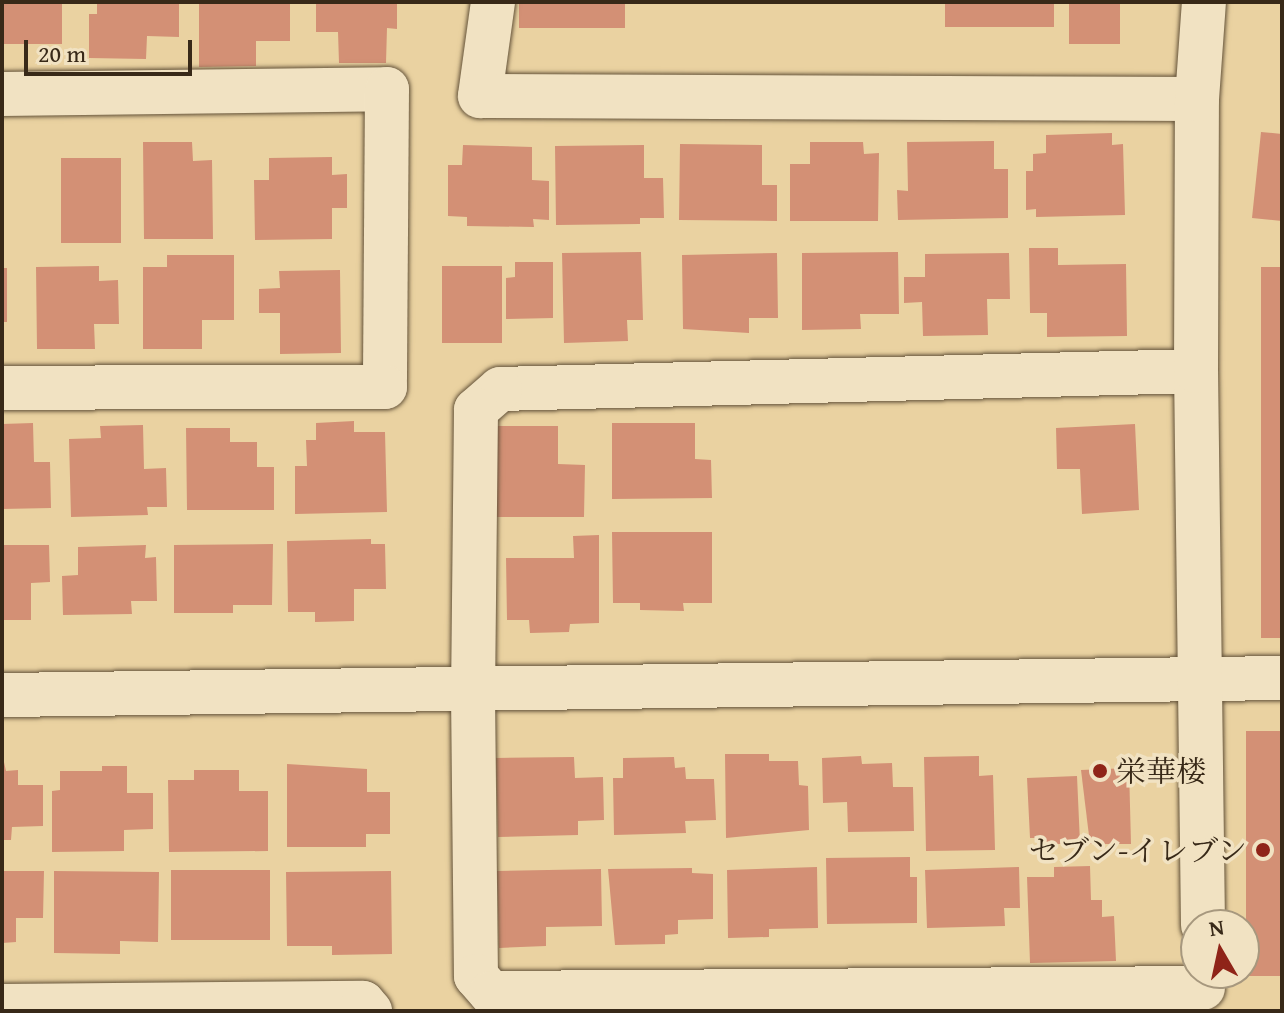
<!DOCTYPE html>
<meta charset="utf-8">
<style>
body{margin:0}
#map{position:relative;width:1284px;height:1013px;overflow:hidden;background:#ead2a1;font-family:"Gentium Book Plus","Noto Serif JP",serif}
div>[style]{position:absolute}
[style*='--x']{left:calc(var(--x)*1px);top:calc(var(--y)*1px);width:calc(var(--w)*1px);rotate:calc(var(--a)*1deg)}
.building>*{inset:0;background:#d39075;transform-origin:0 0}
.roads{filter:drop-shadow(0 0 2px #64533a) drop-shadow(0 0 2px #64533a)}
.minor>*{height:44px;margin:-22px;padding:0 22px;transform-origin:22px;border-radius:22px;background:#f1e2c2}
.dots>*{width:22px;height:22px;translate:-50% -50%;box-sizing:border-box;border:4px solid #f1e2c2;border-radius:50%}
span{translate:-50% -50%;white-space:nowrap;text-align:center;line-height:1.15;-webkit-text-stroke:7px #f1e2c2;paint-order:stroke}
.poi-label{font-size:30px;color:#382918}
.left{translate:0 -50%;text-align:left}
.right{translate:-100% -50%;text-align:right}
.frame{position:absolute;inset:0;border:4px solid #382918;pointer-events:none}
.north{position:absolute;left:1180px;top:909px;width:80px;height:80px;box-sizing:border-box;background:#f1e2c2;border:2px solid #a7987e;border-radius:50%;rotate:351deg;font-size:22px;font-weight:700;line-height:32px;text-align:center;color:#382918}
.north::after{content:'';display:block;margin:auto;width:28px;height:36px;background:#8f2418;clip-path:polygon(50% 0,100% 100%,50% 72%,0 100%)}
.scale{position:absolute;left:24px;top:40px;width:168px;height:36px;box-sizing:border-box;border:4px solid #382918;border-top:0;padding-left:10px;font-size:24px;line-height:28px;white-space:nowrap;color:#382918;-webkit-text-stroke:6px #f1e2c2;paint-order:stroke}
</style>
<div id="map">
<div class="building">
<i style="left:2px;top:2px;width:60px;height:42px"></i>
<i style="clip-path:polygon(97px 2px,179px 2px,179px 37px,147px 36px,146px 59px,89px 58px,89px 14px,97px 14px)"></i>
<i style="clip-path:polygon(199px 2px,290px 2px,290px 41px,256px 41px,256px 66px,199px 67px)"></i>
<i style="clip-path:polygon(316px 2px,397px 2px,397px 29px,387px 28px,386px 63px,339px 63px,338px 32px,316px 32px)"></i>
<i style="left:519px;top:2px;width:106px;height:26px"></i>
<i style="left:945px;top:2px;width:109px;height:25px"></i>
<i style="left:1069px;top:2px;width:51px;height:42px"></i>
<i style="clip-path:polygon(1261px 132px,1282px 134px,1282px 221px,1252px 218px)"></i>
<i style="clip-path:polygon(1112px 133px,1112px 145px,1123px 144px,1125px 215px,1036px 217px,1036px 209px,1026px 210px,1026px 171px,1033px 171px,1033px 154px,1046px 153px,1046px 135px)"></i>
<i style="clip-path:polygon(994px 141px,994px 169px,1008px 169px,1008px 218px,898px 220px,897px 190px,908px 191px,907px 142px)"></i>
<i style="clip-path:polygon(143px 142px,192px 142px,193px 161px,212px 160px,213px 239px,144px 239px)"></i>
<i style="clip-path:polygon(810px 142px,863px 142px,864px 154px,879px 153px,878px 221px,790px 221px,790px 164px,810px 164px)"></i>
<i style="clip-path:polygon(680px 144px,762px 145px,762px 185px,777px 185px,777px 221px,679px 220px)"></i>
<i style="clip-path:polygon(463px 145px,532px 147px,532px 180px,549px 181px,549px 220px,533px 219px,534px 227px,467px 226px,467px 217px,448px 216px,448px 165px,462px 165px)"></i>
<i style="clip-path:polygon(644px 145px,644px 178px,663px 178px,664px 218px,640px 218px,640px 224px,556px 225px,555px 146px)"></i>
<i style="clip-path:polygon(332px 157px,332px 175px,347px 174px,347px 208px,332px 208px,332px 239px,255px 240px,254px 180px,269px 180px,269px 158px)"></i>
<i style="left:61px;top:158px;width:60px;height:85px"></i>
<i style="clip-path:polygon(1029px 248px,1058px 248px,1058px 265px,1126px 264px,1127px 336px,1047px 337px,1047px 313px,1030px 313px)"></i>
<i style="clip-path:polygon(641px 252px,643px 320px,627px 320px,628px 341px,564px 343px,562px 253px)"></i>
<i style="clip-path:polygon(898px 252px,899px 314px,860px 314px,861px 329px,802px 330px,802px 253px)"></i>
<i style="clip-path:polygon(777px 253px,778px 318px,749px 318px,749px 333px,683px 329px,682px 255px)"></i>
<i style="clip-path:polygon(1009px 253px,1010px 299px,987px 299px,988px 335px,923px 336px,922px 302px,904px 303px,904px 277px,925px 277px,925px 254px)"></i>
<i style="clip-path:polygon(167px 255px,234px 255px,234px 320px,202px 320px,202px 349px,143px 349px,143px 267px,167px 267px)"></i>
<i style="clip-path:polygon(515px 262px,553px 262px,553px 318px,506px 319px,506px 278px,515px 277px)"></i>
<i style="clip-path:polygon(99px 266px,99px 281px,118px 280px,119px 324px,94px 324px,95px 349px,37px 349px,36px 267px)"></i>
<i style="left:442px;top:266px;width:60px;height:77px"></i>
<i style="left:1261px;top:267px;width:21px;height:371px"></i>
<i style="left:2px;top:268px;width:5px;height:54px"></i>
<i style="clip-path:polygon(340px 270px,341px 353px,280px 354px,280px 313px,259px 313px,259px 289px,280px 288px,279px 271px)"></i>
<i style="clip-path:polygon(354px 421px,354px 432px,385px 432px,387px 512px,295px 514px,295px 466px,307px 466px,306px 440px,316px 440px,316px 423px)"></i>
<i style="clip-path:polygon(33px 423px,34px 462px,50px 462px,51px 508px,2px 509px,2px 424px)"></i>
<i style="clip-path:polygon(612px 423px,695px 423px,695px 459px,711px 460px,712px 498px,612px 499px)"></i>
<i style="clip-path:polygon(1135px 424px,1139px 510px,1082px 514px,1080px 469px,1057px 469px,1056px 428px)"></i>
<i style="clip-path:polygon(143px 425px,144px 469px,166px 468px,167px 507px,147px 507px,148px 515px,71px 517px,69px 439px,101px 438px,100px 426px)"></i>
<i style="clip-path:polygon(495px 426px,558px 426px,558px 464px,585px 465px,584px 517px,494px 517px)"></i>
<i style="clip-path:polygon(186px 428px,230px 428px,230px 442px,257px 442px,257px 467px,274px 467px,274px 510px,187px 510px)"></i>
<i style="clip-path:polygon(612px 532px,712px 532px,712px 603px,683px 603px,684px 611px,640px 610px,640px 603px,613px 603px)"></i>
<i style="clip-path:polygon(599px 535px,599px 623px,570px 624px,569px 632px,530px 633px,529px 620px,507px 620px,506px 558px,574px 558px,573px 536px)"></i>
<i style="clip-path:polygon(371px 539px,371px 544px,385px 544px,386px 589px,354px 589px,354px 621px,315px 622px,315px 612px,288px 612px,287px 541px)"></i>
<i style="clip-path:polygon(273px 544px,272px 605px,233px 605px,233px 613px,174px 613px,174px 545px)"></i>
<i style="clip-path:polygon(2px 545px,49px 545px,50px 582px,31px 583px,31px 620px,2px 620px)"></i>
<i style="clip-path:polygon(146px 545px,145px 558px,156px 557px,157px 601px,131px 601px,132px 614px,63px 615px,62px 576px,78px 575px,78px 547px)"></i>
<i style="left:1246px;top:731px;width:36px;height:245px"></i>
<i style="clip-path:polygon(2px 753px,6px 771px,18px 770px,18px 785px,43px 785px,43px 826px,12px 827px,11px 840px,2px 840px)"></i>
<i style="clip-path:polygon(725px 754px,769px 754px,769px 761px,798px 761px,799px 785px,808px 786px,809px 830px,726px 838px)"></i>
<i style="clip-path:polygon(861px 756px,862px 764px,892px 763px,893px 787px,913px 787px,914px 831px,848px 832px,847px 802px,823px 803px,822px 758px)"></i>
<i style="clip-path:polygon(979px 756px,979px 776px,993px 775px,995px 850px,926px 851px,924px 757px)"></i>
<i style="clip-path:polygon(574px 757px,575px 778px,603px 777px,604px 820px,578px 821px,578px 835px,498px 837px,496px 758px)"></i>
<i style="clip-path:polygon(674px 757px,675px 768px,685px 767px,686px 779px,714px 779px,716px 820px,685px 821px,686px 833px,614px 835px,613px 778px,623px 778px,623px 758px)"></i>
<i style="clip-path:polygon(287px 764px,367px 769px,367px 792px,390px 792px,390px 834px,366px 834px,366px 847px,287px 847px)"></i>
<i style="clip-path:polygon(102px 766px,127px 766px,127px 793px,153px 793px,153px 829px,124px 830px,124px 851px,52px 852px,52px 791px,60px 790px,60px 771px,102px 771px)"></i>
<i style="clip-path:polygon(1129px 768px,1131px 844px,1090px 844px,1081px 770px)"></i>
<i style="clip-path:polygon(194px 770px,239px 770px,239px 791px,268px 791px,268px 851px,169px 852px,168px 780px,194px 780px)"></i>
<i style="clip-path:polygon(1077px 776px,1080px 843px,1037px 845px,1037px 838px,1030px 838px,1027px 778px)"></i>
<i style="clip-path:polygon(910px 857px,910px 877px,917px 877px,917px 923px,827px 924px,826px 858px)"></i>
<i style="clip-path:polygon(1090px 866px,1091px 900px,1102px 900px,1102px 917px,1114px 916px,1116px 961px,1030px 963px,1027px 877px,1054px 877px,1054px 867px)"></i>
<i style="clip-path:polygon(817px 867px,818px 928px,769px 929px,769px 937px,728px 938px,727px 870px)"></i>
<i style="clip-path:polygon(1019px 867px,1020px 908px,1004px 908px,1005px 926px,927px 928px,925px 870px)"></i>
<i style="clip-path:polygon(692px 868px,692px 873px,713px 874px,713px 919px,678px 920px,678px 934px,665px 935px,665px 944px,615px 945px,608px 869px)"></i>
<i style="clip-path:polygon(601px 869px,602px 926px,546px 927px,546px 946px,499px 948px,497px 871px)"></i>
<i style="left:270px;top:870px;width:70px;height:99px;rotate:90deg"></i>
<i style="clip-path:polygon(2px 871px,44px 871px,43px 918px,16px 918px,16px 942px,2px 943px)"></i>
<i style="clip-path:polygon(54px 871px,159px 872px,158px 942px,120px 941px,120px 954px,54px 953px)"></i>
<i style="clip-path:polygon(391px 871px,392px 954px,332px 955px,332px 946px,287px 946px,286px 872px)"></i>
</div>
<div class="roads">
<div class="minor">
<i style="--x:493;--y:2;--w:95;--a:97.9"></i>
<i style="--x:480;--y:96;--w:717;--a:0.24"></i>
<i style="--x:2;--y:94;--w:385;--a:-0.7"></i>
<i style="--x:387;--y:89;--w:298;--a:90.4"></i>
<i style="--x:385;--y:387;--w:383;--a:179.9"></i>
<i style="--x:1196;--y:371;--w:696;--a:178.52"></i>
<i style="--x:500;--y:389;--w:32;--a:139"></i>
<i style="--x:476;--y:410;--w:283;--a:90.6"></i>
<i style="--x:473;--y:693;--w:283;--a:89.4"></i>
<i style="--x:476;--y:976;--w:23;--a:49"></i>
<i style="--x:491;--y:993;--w:712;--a:-0.4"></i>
<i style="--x:2;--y:695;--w:1280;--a:-0.76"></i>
<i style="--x:1203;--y:925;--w:554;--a:-90.72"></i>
<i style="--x:1196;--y:371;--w:272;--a:-89.8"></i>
<i style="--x:1197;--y:99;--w:97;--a:-85.9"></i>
<i style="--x:2;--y:1006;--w:361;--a:-0.5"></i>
<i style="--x:363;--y:1003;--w:11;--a:49"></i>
</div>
</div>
<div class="dots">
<i style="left:1100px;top:771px;background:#8f2418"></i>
<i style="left:1263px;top:850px;background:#8f2418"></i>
</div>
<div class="poi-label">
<span class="left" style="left:1116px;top:771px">栄華楼</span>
<span class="right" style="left:1247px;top:850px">セブン-イレブン</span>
</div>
<div class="frame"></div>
<div class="north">N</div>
<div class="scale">20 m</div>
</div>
